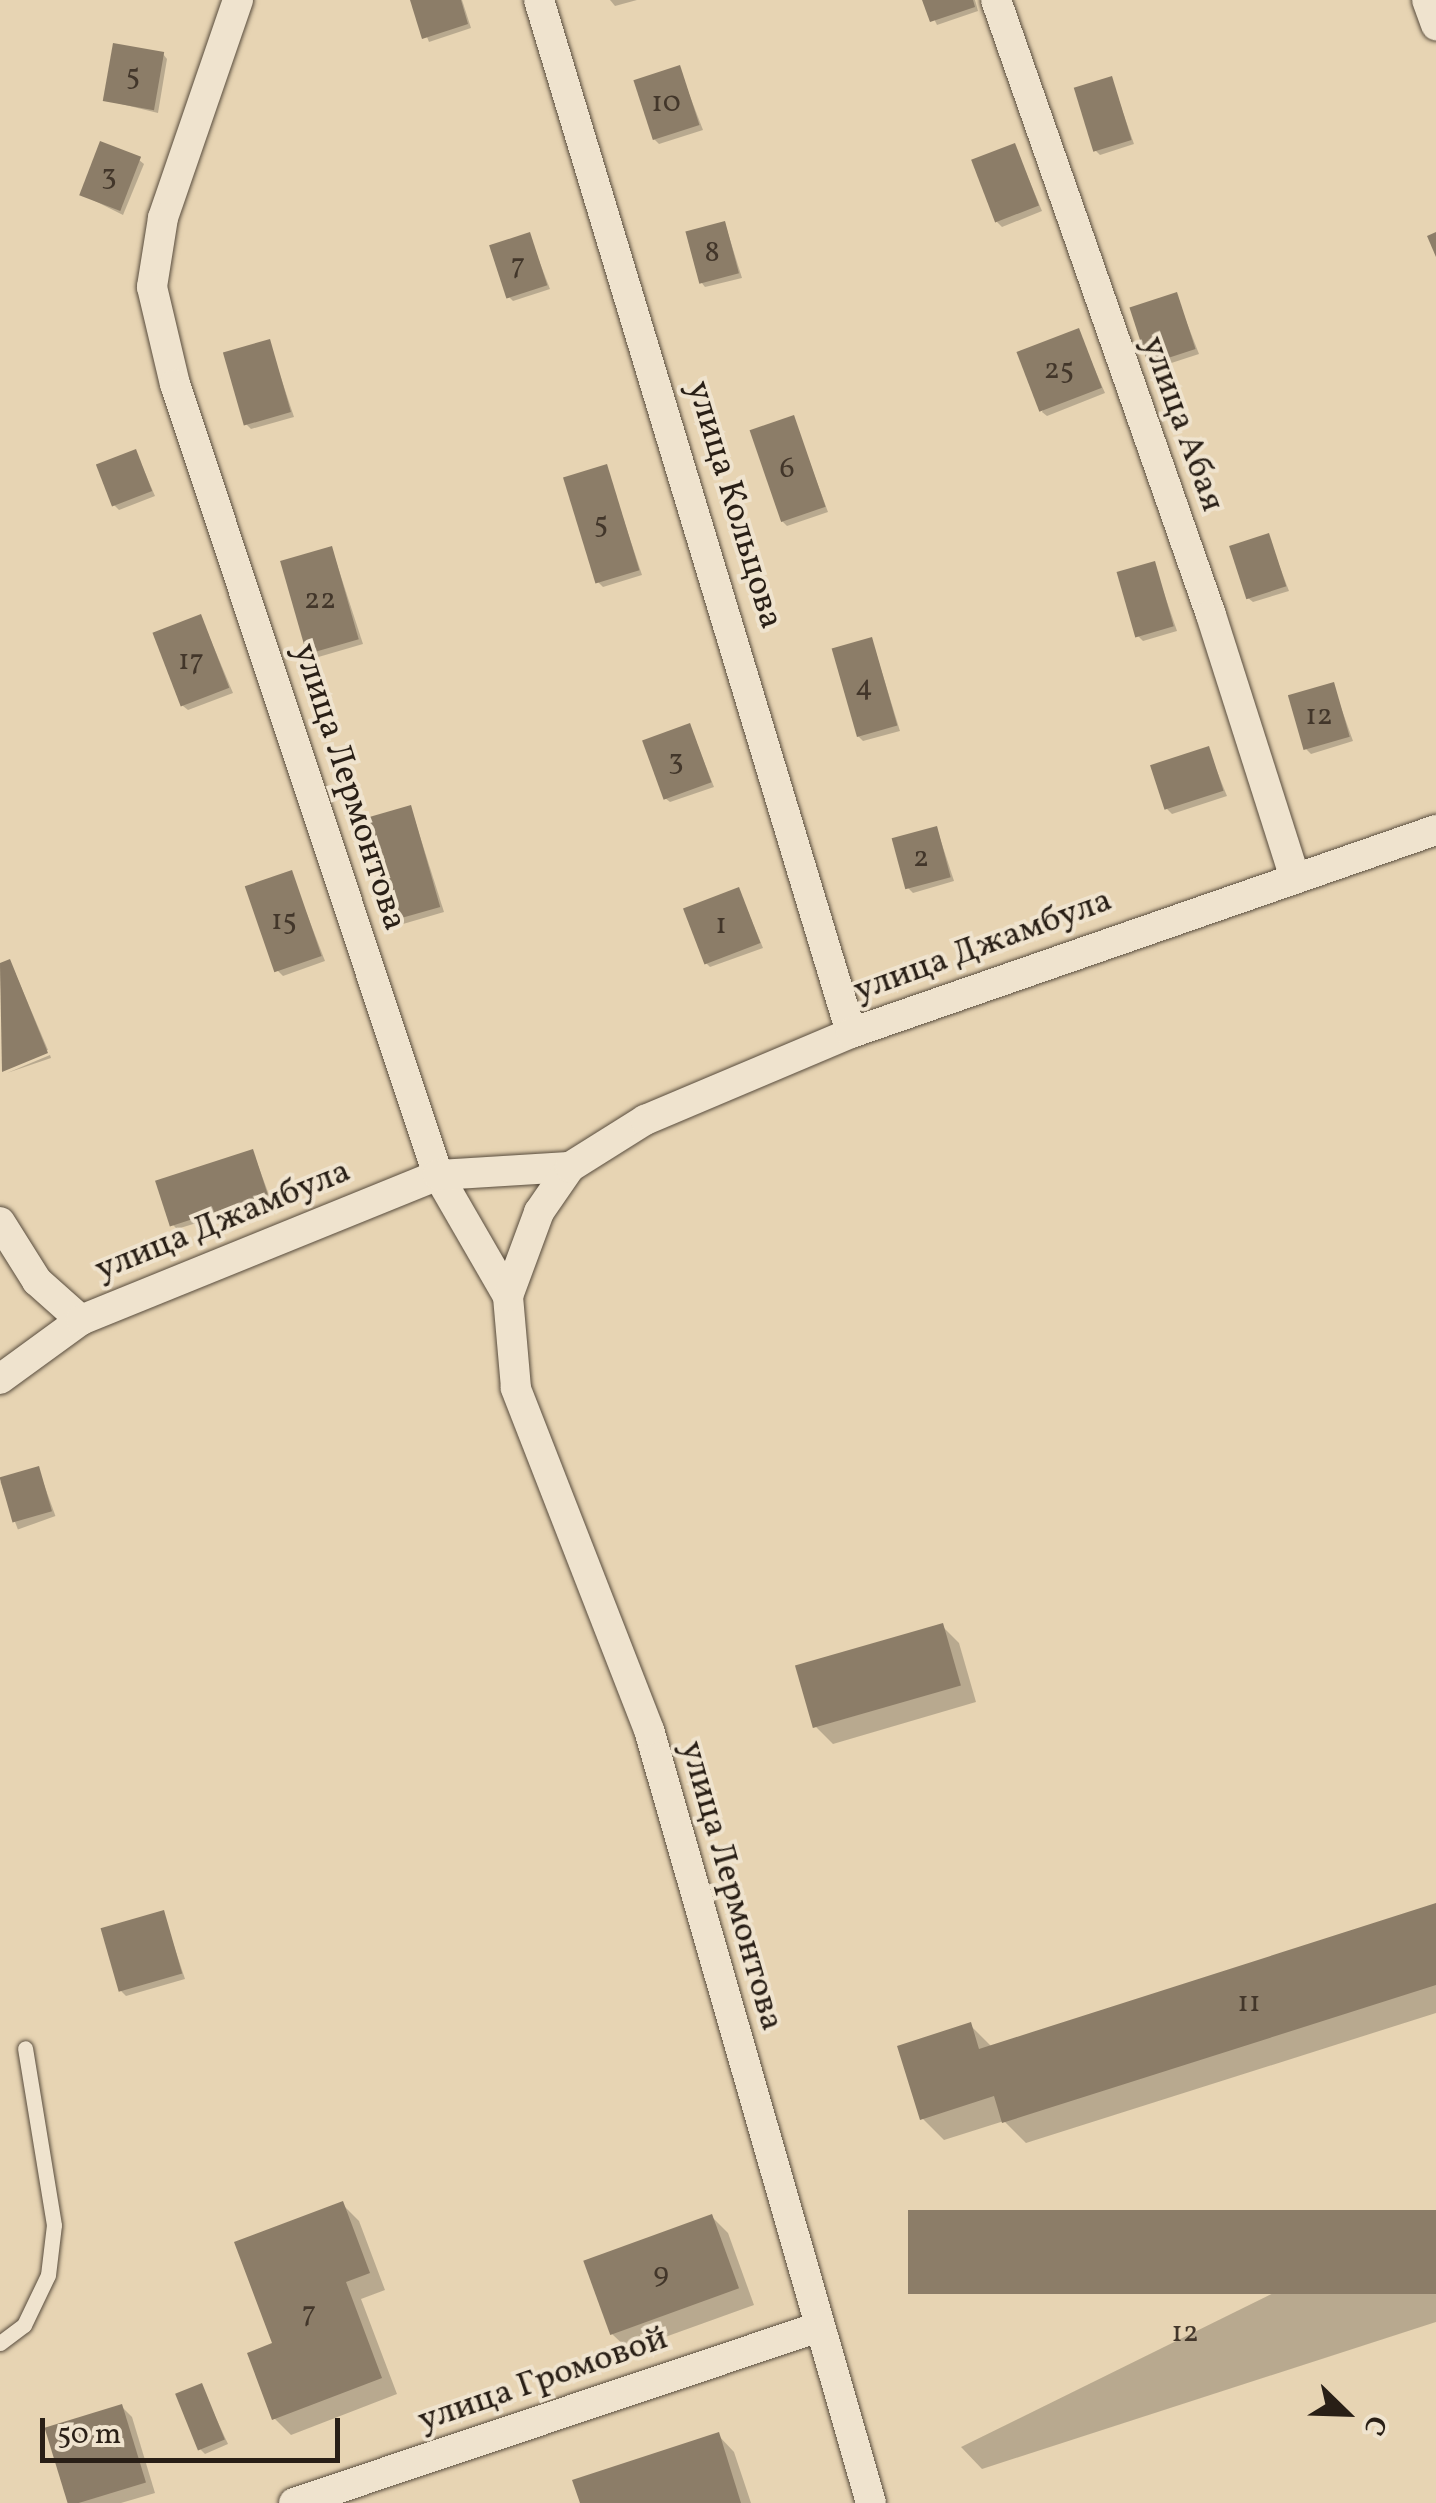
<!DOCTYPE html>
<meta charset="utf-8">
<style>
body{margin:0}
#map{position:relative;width:1436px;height:2503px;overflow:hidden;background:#e7d4b3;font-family:Vollkorn,serif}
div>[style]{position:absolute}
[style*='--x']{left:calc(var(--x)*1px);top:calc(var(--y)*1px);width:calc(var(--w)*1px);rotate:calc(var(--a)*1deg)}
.shadow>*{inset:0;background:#0003;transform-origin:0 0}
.building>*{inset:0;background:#8c7d68;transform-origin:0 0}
.roads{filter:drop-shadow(0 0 2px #584c3d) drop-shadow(0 0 2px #584c3d)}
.lane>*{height:15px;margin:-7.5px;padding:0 7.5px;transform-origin:7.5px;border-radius:7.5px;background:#efe3ce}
.street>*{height:30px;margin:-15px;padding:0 15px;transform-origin:15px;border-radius:15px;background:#efe3ce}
span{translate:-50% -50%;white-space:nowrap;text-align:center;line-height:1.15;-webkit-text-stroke:8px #efe3ce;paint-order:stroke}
.number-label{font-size:30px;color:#42362a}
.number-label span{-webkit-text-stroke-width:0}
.street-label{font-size:35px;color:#291f16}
.north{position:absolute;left:1296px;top:2363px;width:100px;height:100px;-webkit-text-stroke:8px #efe3ce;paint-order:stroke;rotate:113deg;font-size:28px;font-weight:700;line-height:40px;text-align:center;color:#291f16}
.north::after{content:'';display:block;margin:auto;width:35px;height:45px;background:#291f16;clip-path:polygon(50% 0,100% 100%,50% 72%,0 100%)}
.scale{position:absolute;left:40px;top:2418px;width:300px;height:45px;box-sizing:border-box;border:5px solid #291f16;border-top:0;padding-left:12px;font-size:30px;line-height:35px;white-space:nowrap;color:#291f16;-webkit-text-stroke:8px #efe3ce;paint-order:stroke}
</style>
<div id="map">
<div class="shadow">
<i style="clip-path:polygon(412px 0,462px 0,471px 28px,429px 42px)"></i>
<i style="clip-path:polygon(610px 0,637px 0,615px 6px)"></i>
<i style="clip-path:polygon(925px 0,975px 0,978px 11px,937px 25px)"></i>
<i style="clip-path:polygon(163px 54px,167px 59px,158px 113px,105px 100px)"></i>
<i style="clip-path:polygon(679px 68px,703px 130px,659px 144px,654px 139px)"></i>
<i style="clip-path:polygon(1111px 78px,1134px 144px,1100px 155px,1095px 150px)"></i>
<i style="clip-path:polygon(1015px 146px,1042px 211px,1002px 227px,997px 222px)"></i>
<i style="clip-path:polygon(139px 160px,144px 164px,123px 215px,81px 194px)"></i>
<i style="clip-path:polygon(725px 224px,742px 278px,705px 287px,701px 282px)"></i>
<i style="clip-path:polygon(529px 235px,550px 289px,513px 301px,508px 296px)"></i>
<i style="clip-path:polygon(1176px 295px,1199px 354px,1156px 368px,1151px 363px)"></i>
<i style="clip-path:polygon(1078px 331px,1105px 393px,1047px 416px,1042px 412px)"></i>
<i style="clip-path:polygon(269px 342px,294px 417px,251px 429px,246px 424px)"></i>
<i style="clip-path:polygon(793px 417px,828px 512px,787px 526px,782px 521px)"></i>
<i style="clip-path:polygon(136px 452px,155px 496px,119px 510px,114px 505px)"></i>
<i style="clip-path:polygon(606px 467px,642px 575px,603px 587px,598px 582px)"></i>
<i style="clip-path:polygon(1268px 536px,1289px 591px,1253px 602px,1248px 598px)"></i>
<i style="clip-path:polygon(332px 549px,363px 644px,315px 658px,310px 653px)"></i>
<i style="clip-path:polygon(1154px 564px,1177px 631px,1143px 641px,1138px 636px)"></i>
<i style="clip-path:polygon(201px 617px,233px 693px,188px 710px,183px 706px)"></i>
<i style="clip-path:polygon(872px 640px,900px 731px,863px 741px,858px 736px)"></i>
<i style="clip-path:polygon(1333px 685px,1353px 741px,1311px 754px,1306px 749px)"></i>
<i style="clip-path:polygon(690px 726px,714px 787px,670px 802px,665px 798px)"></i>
<i style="clip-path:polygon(1208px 749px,1227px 796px,1172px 814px,1167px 809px)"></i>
<i style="clip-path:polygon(411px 808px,444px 912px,403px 924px,398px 919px)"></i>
<i style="clip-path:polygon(937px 829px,954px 881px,913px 893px,908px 888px)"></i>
<i style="clip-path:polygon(291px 873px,325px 961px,283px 976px,278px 971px)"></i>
<i style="clip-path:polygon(739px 890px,763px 948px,710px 967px,705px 962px)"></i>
<i style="clip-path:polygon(10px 961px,48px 1050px,4px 1068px,0 965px)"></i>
<i style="clip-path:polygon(50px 1055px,51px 1058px,7px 1073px)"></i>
<i style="clip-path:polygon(253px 1152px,271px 1200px,177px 1229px,172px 1224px)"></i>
<i style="left:38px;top:1468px;width:51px;height:40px;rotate:70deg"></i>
<i style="clip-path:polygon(942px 1626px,959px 1643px,976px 1702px,833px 1744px,816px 1727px)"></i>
<i style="clip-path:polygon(1436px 1906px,1436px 2013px,1026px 2143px,1004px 2121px,944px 2140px,922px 2118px,970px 2025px,992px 2047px)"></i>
<i style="clip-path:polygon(163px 1913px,185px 1979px,126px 1996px,121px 1991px)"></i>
<i style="clip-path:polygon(342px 2204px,359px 2221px,385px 2290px,361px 2299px,397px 2394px,291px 2435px,274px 2418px,275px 2345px)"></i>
<i style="clip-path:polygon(1436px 2213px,1436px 2322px,982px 2469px,961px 2447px)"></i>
<i style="clip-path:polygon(712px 2217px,728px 2233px,754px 2305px,629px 2350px,612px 2334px)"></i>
<i style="clip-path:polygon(201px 2386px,228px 2444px,205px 2454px,200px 2449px)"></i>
<i style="clip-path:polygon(121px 2406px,132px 2417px,155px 2493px,121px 2503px,69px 2503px,47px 2429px)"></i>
<i style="clip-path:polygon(718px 2435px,734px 2452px,751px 2503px,582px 2503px)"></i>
</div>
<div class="building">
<i style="clip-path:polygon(410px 0,461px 0,468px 24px,422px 39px)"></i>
<i style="clip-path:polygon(922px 0,973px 0,975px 7px,930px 22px)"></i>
<i style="left:113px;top:43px;width:52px;height:59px;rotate:10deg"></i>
<i style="left:680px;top:65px;width:63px;height:49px;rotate:72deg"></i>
<i style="left:1112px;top:76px;width:67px;height:40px;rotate:73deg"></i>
<i style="left:100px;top:141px;width:44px;height:58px;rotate:21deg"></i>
<i style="left:1015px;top:143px;width:67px;height:47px;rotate:69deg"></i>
<i style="left:725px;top:221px;width:54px;height:41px;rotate:75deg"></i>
<i style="left:530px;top:232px;width:56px;height:43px;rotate:72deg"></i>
<i style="clip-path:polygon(1436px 232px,1436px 257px,1427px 236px)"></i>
<i style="left:1177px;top:292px;width:60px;height:50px;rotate:72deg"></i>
<i style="left:1079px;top:328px;width:64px;height:67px;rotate:69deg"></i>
<i style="left:270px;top:339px;width:76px;height:49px;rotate:74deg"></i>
<i style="left:794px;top:415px;width:97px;height:47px;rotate:71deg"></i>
<i style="left:136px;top:449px;width:45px;height:43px;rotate:69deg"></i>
<i style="left:607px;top:464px;width:111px;height:46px;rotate:73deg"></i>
<i style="left:1269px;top:533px;width:56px;height:42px;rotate:72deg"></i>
<i style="left:332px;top:546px;width:97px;height:54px;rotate:74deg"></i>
<i style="left:1155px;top:561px;width:68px;height:40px;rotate:74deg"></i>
<i style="left:201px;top:614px;width:79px;height:52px;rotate:69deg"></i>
<i style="left:872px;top:637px;width:92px;height:42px;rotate:74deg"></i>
<i style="left:1334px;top:682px;width:57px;height:48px;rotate:74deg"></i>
<i style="left:690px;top:723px;width:63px;height:51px;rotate:70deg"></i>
<i style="left:1209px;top:746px;width:47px;height:62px;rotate:72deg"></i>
<i style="left:411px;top:805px;width:106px;height:46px;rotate:74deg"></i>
<i style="left:937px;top:826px;width:53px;height:47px;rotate:75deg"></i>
<i style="left:292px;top:870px;width:91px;height:50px;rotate:71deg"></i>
<i style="left:739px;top:887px;width:60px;height:60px;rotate:69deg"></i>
<i style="clip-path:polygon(10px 959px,48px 1053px,2px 1072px,0 963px)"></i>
<i style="left:253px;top:1149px;width:48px;height:103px;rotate:72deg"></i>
<i style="left:39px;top:1466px;width:47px;height:41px;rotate:74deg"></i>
<i style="left:943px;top:1623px;width:65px;height:154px;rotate:74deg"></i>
<i style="clip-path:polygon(1436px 1903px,1436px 1985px,1002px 2123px,994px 2096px,920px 2120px,897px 2046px,971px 2022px,979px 2049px)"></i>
<i style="left:164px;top:1910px;width:66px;height:66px;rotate:74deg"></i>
<i style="clip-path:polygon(343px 2201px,370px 2273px,346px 2282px,382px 2378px,272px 2420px,247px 2353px,272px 2343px,234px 2242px)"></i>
<i style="left:1436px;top:2210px;width:84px;height:528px;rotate:90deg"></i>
<i style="left:712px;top:2214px;width:79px;height:137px;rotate:70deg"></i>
<i style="left:202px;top:2383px;width:61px;height:29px;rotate:68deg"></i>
<i style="left:122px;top:2404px;width:82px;height:81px;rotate:73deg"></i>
<i style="clip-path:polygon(719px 2432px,741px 2503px,580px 2503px,572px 2480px)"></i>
</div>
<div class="roads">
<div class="lane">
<i style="--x:0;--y:2343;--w:30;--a:-37"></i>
<i style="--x:24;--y:2325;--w:55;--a:-64.4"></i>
<i style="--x:48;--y:2275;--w:50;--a:-83.2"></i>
<i style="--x:54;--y:2225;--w:179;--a:-99.3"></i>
</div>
<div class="street">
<i style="--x:238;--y:0;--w:231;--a:109"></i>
<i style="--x:163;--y:218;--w:70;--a:99.1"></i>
<i style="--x:152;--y:287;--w:100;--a:76.7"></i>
<i style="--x:175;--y:384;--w:834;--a:71.61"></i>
<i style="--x:438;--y:1175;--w:140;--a:60"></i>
<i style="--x:539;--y:0;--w:1079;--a:73.19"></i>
<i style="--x:996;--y:0;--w:651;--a:70.73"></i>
<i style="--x:1211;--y:615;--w:273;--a:72.3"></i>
<i style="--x:1427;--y:0;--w:27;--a:70"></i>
<i style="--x:0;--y:1222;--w:70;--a:57.9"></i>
<i style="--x:37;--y:1281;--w:59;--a:41.6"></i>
<i style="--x:0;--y:1379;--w:100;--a:-36.1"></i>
<i style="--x:81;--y:1320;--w:385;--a:-22.1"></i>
<i style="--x:438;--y:1175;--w:132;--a:-3.5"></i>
<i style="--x:294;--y:2503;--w:551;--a:-18.53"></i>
<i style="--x:871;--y:2503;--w:804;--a:-106.02"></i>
<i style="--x:649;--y:1730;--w:367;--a:-111.3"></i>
<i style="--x:516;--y:1388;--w:92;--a:-95"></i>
<i style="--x:508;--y:1296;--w:90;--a:-69.7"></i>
<i style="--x:539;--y:1212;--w:55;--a:-55.4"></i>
<i style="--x:570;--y:1167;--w:89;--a:-32.1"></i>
<i style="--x:645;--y:1120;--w:224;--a:-22.9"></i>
<i style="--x:851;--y:1033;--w:619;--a:-19.14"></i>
</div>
</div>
<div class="number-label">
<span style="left:133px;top:76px">5</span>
<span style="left:666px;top:103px">10</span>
<span style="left:109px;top:176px">3</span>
<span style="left:712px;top:253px">8</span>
<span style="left:518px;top:265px">7</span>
<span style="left:1059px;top:370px">25</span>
<span style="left:787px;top:469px">6</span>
<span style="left:601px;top:524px">5</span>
<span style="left:320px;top:600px">22</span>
<span style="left:191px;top:661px">17</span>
<span style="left:864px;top:687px">4</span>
<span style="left:1319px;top:716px">12</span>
<span style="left:676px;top:761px">3</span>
<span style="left:921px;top:858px">2</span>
<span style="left:284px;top:921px">15</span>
<span style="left:721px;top:925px">1</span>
<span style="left:1249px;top:2003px">11</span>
<span style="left:661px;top:2274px">9</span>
<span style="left:309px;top:2313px">7</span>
<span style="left:1185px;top:2333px">12</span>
</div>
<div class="street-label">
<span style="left:1182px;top:424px;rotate:70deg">улица Абая</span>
<span style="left:734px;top:505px;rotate:73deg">улица Кольцова</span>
<span style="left:349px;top:787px;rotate:72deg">улица Лермонтова</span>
<span style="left:983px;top:946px;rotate:-20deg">улица Джамбула</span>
<span style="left:223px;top:1221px;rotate:-22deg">улица Джамбула</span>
<span style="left:731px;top:1886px;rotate:74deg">улица Лермонтова</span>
<span style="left:543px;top:2380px;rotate:-19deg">улица Громовой</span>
</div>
<div class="north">С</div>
<div class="scale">50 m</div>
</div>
